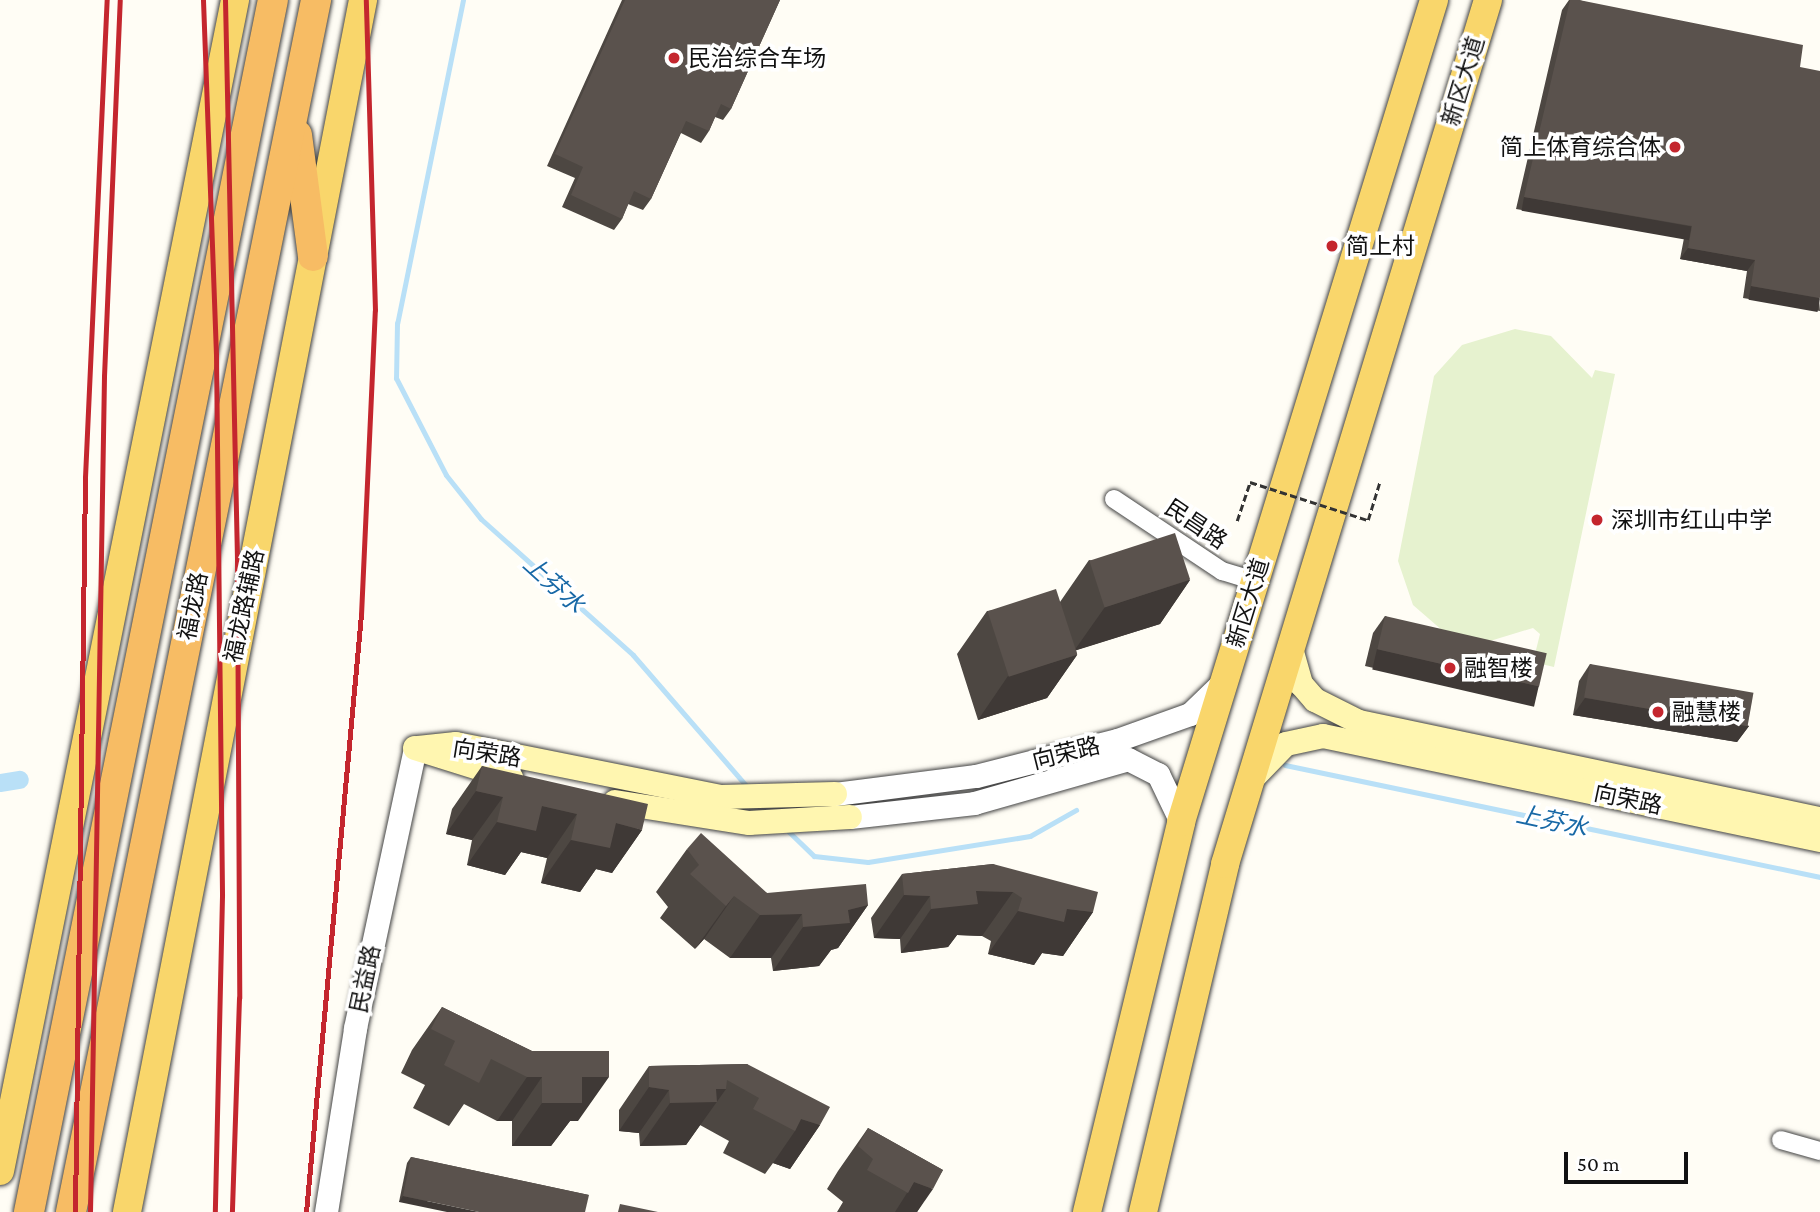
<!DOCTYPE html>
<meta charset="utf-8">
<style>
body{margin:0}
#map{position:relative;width:1820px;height:1212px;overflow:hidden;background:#fffdf5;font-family:"Crimson Pro","Noto Sans SC",serif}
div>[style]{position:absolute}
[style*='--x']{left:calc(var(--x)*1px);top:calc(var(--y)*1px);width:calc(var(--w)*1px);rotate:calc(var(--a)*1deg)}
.pitch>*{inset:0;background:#e6f2cf}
.stream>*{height:5px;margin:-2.5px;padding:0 2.5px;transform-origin:2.5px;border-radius:2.5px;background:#b9e0f7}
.canal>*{height:18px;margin:-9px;padding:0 9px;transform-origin:9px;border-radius:9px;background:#b9e0f7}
.roads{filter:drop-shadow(0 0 2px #444) drop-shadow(0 0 2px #444)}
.minor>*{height:18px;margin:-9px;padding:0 9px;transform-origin:9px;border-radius:9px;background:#fff}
.tertiary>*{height:23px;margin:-11.5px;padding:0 11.5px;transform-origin:11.5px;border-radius:11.5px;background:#fff}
.secondary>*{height:24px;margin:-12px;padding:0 12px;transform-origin:12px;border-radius:12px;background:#fff6b0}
.primary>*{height:28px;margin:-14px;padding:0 14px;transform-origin:14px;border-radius:14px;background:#f9d66b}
.trunk>*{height:30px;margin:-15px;padding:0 15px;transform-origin:15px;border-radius:15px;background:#f7bc64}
.rail>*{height:5px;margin:-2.5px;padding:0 2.5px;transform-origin:2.5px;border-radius:2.5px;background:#c4262e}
.path-bridge>*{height:2.5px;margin-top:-1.25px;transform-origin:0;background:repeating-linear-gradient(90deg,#333 0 7px,transparent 0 10.5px)}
.wall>*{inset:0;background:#4d4742}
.shaded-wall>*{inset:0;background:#3f3936;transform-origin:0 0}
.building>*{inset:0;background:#5a524d;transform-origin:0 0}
.dots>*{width:19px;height:19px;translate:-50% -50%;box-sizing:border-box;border:4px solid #fff;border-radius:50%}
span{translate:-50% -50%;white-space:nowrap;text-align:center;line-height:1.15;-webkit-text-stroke:7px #fff;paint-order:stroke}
.poi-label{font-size:23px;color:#111}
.left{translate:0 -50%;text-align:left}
.right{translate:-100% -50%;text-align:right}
.street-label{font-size:23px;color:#111}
.water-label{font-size:24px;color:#1768a6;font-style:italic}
.scale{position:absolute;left:1564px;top:1152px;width:124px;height:32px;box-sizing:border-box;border:4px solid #111;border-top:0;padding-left:9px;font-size:21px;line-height:24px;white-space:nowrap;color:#111;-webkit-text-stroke:5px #fff;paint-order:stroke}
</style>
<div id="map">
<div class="pitch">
<i style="clip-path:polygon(1515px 329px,1551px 336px,1592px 378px,1595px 370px,1615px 374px,1554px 667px,1533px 662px,1540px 634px,1533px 628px,1490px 641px,1443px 631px,1413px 605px,1398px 561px,1434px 376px,1462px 345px)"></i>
</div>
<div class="stream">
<i style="--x:463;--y:0;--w:330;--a:101.5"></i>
<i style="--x:397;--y:323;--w:55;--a:91"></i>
<i style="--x:396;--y:378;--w:109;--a:62.7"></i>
<i style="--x:446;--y:475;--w:56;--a:51.5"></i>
<i style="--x:481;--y:519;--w:204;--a:41.8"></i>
<i style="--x:633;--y:655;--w:177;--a:49.1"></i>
<i style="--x:1285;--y:765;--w:547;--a:11.82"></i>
<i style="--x:786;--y:829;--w:39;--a:44"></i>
<i style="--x:814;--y:856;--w:54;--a:6.3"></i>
<i style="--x:868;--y:862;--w:164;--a:-9.1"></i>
<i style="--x:1030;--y:836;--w:53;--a:-29.5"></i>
</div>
<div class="canal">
<i style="--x:0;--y:783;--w:20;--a:-9"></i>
</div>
<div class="roads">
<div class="minor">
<i style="--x:1114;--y:499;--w:130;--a:33.7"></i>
<i style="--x:1222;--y:571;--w:34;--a:17"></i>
<i style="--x:1781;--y:1140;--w:41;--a:15.8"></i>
</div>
<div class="tertiary">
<i style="--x:835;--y:794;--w:142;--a:-7.3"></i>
<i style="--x:976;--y:776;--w:146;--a:-14.3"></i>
<i style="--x:1117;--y:740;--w:77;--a:-19.6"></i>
<i style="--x:1190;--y:714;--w:45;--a:-44.1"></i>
<i style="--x:850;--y:817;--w:125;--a:-6.4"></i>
<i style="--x:974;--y:803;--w:160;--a:-15.9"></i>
<i style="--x:1128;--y:759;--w:34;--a:27"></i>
<i style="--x:1158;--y:774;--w:53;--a:64.4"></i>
<i style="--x:326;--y:1212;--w:186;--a:-81"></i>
<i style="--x:355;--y:1028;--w:286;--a:-77.9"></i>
</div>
<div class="secondary">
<i style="--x:1290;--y:645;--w:41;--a:74.2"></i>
<i style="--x:1301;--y:684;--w:21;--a:49"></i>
<i style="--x:1315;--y:700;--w:49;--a:26.6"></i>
<i style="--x:1359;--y:722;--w:471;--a:11.9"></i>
<i style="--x:415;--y:748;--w:101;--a:17.4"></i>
<i style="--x:418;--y:748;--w:38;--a:-6"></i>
<i style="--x:456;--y:744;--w:270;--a:11.3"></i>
<i style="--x:721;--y:797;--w:114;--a:-1.5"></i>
<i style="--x:1253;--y:778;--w:47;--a:-45.9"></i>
<i style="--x:1286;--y:744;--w:38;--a:-12"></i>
<i style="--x:1323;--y:736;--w:508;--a:11.82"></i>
<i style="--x:615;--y:802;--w:136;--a:8.9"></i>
<i style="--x:749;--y:823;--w:101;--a:-3.4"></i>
</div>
<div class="primary">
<i style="--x:0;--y:1171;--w:1194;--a:-78.65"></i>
<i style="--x:127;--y:1212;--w:1235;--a:-78.98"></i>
<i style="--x:1087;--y:1212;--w:401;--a:-76.4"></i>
<i style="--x:1181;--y:822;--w:860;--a:-72.89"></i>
<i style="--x:1143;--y:1212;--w:358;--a:-76.7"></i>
<i style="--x:1225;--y:864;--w:903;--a:-73.07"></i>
</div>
<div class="trunk">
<i style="--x:297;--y:135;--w:122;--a:82.5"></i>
<i style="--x:29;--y:1212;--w:1236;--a:-78.62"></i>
<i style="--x:71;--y:1212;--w:1237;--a:-78.57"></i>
</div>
</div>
<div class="rail">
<i style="--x:203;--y:0;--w:355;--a:87.9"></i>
<i style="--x:216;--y:355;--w:541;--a:89.36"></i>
<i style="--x:222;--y:896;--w:316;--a:91.3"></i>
<i style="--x:225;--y:0;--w:560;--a:88.77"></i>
<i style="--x:237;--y:560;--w:438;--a:89.7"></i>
<i style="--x:239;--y:998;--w:214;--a:91.9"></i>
<i style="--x:75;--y:1212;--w:735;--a:-89.22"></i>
<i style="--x:85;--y:477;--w:478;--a:-87.4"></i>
<i style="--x:90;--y:1212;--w:836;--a:-89.04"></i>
<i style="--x:104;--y:376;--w:376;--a:-87.6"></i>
<i style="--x:306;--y:1212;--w:600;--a:-84.74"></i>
<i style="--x:361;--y:615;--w:305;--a:-87.4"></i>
<i style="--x:375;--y:310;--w:310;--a:-91.7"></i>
</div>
<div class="path-bridge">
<i style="--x:1237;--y:521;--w:41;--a:-71.6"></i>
<i style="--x:1250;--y:482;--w:124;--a:17.9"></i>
<i style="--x:1368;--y:520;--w:41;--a:-72.9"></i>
</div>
<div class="wall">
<i style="clip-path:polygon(622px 0,780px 0,731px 109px,723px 120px,715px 117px,709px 131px,701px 143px,681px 133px,651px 199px,643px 210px,628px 204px,622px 219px,614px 230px,562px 207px,575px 178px,547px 166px)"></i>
<i style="clip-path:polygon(1569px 0,1579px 0,1800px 67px,1820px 311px,1743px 298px,1747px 271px,1680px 259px,1684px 238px,1516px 209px,1562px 10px)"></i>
<i style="clip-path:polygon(1089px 560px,1190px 580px,1160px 624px,1076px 650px,1077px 655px,1047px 698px,978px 720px,957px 654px,987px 611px,1060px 602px)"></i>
<i style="clip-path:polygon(1385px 616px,1539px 686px,1527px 703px,1365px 666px,1373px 633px)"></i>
<i style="clip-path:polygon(1590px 664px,1749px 726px,1737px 742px,1573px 715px,1579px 681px)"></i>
<i style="clip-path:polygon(482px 766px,642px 830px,612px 873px,596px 869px,580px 892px,541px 883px,547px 858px,521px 852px,505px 875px,467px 865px,472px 840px,446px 834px,452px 809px)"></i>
<i style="clip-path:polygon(687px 849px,767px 893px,868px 905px,838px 948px,831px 950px,819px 966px,773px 971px,771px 958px,730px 958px,704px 939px,695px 949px,660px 918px,668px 907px,656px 892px)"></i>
<i style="clip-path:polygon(993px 864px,1093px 912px,1063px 956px,1042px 953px,1034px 965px,988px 954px,991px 941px,982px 936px,957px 935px,948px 947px,901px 953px,900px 939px,874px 938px,871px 918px,902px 874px)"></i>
<i style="clip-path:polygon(442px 1007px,532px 1051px,578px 1121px,570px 1121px,551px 1146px,512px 1146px,512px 1121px,497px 1121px,464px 1104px,449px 1126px,413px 1108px,425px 1085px,401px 1073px,412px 1050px)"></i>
<i style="clip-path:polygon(747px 1064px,820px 1125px,790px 1169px,773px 1163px,765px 1174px,723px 1153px,729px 1141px,700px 1125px,686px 1145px,640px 1146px,639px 1133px,619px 1131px,619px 1110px,649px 1066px)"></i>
<i style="clip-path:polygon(868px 1128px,943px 1170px,917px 1212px,837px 1212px,843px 1202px,827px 1189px,838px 1171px)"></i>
<i style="clip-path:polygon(411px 1157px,589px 1195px,399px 1202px,407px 1163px)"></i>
</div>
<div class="shaded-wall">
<i style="left:1524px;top:197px;width:170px;height:14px;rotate:10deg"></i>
<i style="clip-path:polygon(1688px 248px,1755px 260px,1747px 271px,1680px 259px)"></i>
<i style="left:1751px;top:286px;width:70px;height:14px;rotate:10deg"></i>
<i style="clip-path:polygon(1190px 580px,1160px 624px,1074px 651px,1105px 607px)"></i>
<i style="left:1377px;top:649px;width:166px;height:21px;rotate:13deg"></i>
<i style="clip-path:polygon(1077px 655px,1047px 698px,978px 720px,1008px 676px)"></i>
<i style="clip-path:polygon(1585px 698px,1749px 726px,1737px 742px,1573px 715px)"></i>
<i style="clip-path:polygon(476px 791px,503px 797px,472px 840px,446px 834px)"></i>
<i style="clip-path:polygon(542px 806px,577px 814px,547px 858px,521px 852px,505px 875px,467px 865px,497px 822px)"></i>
<i style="clip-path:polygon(616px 823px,642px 830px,612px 873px,596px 869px,580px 892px,541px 883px,571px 840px)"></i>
<i style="clip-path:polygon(976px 891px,1013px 892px,982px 936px,957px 935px,948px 947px,901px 953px,931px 909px)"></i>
<i style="clip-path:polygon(904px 895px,930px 896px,900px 939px,874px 938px)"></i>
<i style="clip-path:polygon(734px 896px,704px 939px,695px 949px,726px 906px)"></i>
<i style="clip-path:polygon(868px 905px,838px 948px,831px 950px,819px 966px,773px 971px,803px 927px,848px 910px)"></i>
<i style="clip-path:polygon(1067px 909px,1093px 912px,1063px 956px,1042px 953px,1034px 965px,988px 954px,1018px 911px)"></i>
<i style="clip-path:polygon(802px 914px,771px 958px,730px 958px,760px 915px)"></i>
<i style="clip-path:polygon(527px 1077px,542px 1077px,512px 1121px,497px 1121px)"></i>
<i style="clip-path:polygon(582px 1077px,609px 1077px,578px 1121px,570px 1121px,551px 1146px,512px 1146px,542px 1103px)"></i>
<i style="clip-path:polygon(649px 1087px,669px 1090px,639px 1133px,619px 1131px)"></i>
<i style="clip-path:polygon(716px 1089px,726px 1089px,686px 1145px,640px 1146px,670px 1103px)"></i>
<i style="clip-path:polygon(801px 1119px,820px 1125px,790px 1169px,773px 1163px,795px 1131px)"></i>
<i style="clip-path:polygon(914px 1182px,933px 1189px,917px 1212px,895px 1212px)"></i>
<i style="clip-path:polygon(403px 1196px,479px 1212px,447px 1212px,399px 1202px)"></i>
</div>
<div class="building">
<i style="clip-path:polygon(625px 0,780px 0,731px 109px,721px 104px,709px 131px,686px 121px,651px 199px,634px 191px,622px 219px,571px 195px,583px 167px,555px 154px)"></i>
<i style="clip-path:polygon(1570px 0,1579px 0,1803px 45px,1800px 67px,1820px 71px,1820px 298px,1751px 286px,1755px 260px,1688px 248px,1692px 226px,1524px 197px)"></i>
<i style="left:1175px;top:533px;width:49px;height:90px;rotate:72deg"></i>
<i style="left:1056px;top:589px;width:69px;height:72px;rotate:72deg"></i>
<i style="left:1385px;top:616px;width:166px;height:34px;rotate:13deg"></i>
<i style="left:1590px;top:664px;width:166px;height:34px;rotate:10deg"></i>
<i style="clip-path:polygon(482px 766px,648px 804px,642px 830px,616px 823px,610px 848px,571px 840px,577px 814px,542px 806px,536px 831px,497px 822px,503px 797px,476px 791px)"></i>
<i style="clip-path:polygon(701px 833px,767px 893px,866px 884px,868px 905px,848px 910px,850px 923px,803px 927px,802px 914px,760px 915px,734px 896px,726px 906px,690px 874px,699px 865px,687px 849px)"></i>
<i style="clip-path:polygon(993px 864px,1098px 892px,1093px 912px,1067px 909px,1064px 922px,1018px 911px,1022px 898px,1013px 892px,976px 891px,978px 904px,931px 909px,930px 896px,904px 895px,902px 874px)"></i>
<i style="clip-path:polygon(442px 1007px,532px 1051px,609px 1051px,609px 1077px,582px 1077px,582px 1103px,542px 1103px,542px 1077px,527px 1077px,491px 1059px,479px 1083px,444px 1065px,455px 1041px,431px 1029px)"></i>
<i style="clip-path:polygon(747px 1064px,830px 1107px,820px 1125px,801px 1119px,795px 1131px,753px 1109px,759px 1098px,727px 1080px,726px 1089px,716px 1089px,717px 1102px,670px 1103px,669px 1090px,649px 1087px,649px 1066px)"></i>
<i style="clip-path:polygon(868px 1128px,943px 1170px,933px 1189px,914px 1182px,908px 1193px,867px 1170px,873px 1159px,858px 1146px)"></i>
<i style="clip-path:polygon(411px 1157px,589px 1195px,585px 1212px,479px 1212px,403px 1196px)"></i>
<i style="clip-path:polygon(620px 1204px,658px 1212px,618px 1212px)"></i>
</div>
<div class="dots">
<i style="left:674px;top:58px;background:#c4262e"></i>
<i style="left:1675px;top:147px;background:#c4262e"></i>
<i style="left:1332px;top:246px;background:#c4262e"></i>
<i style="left:1597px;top:520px;background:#c4262e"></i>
<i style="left:1450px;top:668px;background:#c4262e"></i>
<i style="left:1658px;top:712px;background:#c4262e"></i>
</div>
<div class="poi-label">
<span class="left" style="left:688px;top:58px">民治综合车场</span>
<span class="right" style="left:1661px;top:147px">简上体育综合体</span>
<span class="left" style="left:1346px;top:246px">简上村</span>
<span class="left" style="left:1611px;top:520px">深圳市红山中学</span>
<span class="left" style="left:1464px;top:668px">融智楼</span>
<span class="left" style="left:1672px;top:712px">融慧楼</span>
</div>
<div class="street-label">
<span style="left:1463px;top:81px;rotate:-73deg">新区大道</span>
<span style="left:1196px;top:524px;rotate:34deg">民昌路</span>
<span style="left:1248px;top:603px;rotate:-73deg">新区大道</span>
<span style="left:193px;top:606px;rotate:-79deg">福龙路</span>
<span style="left:244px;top:606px;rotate:-78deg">福龙路辅路</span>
<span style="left:487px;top:753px;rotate:9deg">向荣路</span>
<span style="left:1066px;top:753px;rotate:-14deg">向荣路</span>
<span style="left:1628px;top:799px;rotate:12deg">向荣路</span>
<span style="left:365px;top:979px;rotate:-78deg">民益路</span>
</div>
<div class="water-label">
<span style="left:554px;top:584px;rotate:42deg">上芬水</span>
<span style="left:1552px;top:821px;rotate:12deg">上芬水</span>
</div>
<div class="scale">50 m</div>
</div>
